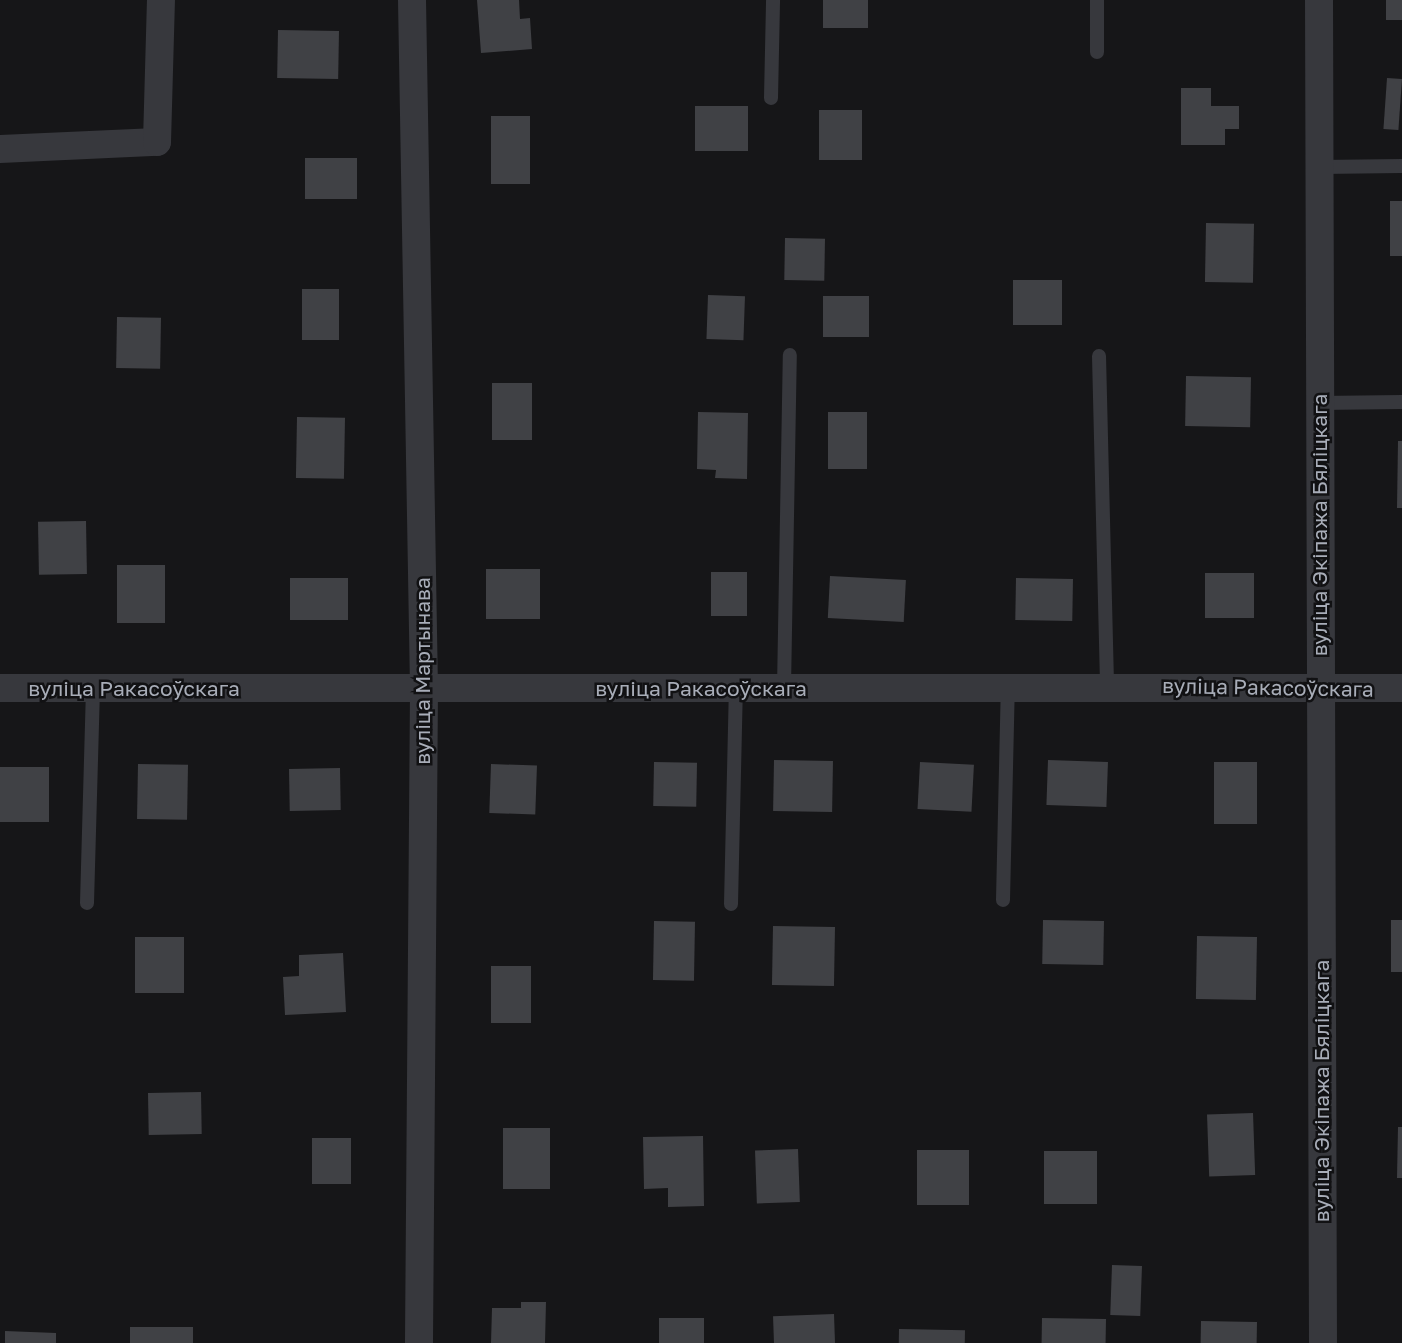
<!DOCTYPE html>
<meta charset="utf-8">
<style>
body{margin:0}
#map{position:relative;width:1402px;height:1343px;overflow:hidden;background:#161618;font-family:"Golos Text",sans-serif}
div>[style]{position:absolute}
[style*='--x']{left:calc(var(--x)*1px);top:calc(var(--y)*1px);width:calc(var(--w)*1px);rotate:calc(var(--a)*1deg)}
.building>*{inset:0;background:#404145;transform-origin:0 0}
.service>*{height:14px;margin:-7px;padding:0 7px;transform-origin:7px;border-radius:7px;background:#37383d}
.minor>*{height:28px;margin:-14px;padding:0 14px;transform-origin:14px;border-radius:14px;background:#37383d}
span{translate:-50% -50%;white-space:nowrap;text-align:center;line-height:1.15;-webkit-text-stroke:5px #111113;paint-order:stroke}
.street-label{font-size:21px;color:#a8adb8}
</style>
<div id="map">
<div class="building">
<i style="clip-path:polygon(477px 0,519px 0,520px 19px,530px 18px,532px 49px,481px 53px)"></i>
<i style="left:823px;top:0;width:45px;height:28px"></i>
<i style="left:1386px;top:0;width:16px;height:20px"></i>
<i style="left:278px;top:30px;width:61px;height:48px;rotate:1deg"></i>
<i style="left:1387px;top:78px;width:15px;height:51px;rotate:4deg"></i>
<i style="clip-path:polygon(1181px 88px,1211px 88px,1211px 106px,1239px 106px,1239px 129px,1225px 129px,1225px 145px,1181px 145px)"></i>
<i style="left:695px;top:106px;width:53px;height:45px"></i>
<i style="left:862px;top:110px;width:50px;height:43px;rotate:90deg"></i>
<i style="left:530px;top:116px;width:68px;height:39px;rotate:90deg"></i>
<i style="left:357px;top:158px;width:41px;height:52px;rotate:90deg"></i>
<i style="left:1390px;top:201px;width:12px;height:55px"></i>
<i style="left:1206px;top:223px;width:48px;height:59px;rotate:1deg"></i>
<i style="left:785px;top:238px;width:40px;height:42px;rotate:1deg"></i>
<i style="left:1013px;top:280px;width:49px;height:45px"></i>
<i style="left:302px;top:289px;width:37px;height:51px"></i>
<i style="left:708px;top:295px;width:37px;height:44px;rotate:2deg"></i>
<i style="left:823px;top:296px;width:46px;height:41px"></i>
<i style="left:117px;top:317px;width:44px;height:51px;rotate:1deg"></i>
<i style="left:1186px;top:376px;width:65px;height:50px;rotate:1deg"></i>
<i style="left:492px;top:383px;width:40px;height:57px"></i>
<i style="clip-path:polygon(698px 412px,748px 413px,747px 479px,715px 478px,716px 470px,697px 469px)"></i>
<i style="left:867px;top:412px;width:57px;height:39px;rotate:90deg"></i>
<i style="left:297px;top:417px;width:48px;height:61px;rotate:1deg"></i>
<i style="clip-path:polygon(1398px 441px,1402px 441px,1402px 508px,1397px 508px)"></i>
<i style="left:86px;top:521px;width:53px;height:48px;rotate:89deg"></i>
<i style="left:117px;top:565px;width:48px;height:58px"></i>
<i style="left:486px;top:569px;width:54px;height:50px"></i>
<i style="left:711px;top:572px;width:36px;height:44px"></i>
<i style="left:1205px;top:573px;width:49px;height:45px"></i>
<i style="left:830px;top:576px;width:76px;height:42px;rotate:3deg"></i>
<i style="left:290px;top:578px;width:58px;height:42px"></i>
<i style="left:1016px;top:578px;width:57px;height:42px;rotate:1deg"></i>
<i style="left:774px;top:760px;width:59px;height:51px;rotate:1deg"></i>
<i style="left:1048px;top:760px;width:60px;height:45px;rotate:2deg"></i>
<i style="left:654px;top:762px;width:43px;height:44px;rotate:1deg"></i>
<i style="left:920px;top:762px;width:54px;height:47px;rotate:3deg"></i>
<i style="left:1214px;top:762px;width:43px;height:62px"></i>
<i style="left:138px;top:764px;width:50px;height:55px;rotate:1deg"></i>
<i style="left:491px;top:764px;width:46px;height:49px;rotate:2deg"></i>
<i style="left:0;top:767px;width:49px;height:55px"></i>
<i style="left:340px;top:768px;width:42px;height:51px;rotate:89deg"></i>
<i style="left:1043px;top:920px;width:61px;height:44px;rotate:1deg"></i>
<i style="left:1391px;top:920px;width:11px;height:52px"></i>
<i style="left:654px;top:921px;width:41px;height:59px;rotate:1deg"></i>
<i style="left:773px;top:926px;width:62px;height:59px;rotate:1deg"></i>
<i style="left:1197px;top:936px;width:60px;height:63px;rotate:1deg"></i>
<i style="left:135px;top:937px;width:49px;height:56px"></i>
<i style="clip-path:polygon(343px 953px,346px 1012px,285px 1015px,283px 977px,299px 976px,299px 955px)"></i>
<i style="left:491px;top:966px;width:40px;height:57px"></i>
<i style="left:201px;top:1092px;width:42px;height:53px;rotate:89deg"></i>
<i style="left:1253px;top:1113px;width:62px;height:46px;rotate:88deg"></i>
<i style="clip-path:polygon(1398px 1127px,1402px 1127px,1402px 1178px,1397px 1178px)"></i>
<i style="left:503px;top:1128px;width:47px;height:61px"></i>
<i style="clip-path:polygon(703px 1136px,704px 1206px,668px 1207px,668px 1188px,644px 1189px,643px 1137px)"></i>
<i style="left:312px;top:1138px;width:39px;height:46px"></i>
<i style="left:798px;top:1149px;width:53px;height:43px;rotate:88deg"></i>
<i style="left:917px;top:1150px;width:52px;height:55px"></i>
<i style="left:1044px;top:1151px;width:53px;height:53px"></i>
<i style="left:1112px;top:1265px;width:30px;height:50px;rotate:2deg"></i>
<i style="clip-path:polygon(521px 1302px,546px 1302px,545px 1343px,491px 1343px,492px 1308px,521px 1308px)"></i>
<i style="left:834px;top:1314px;width:29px;height:61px;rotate:88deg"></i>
<i style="left:659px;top:1318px;width:45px;height:25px"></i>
<i style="left:1042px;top:1318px;width:64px;height:25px;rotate:1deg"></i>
<i style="left:1201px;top:1321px;width:56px;height:22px;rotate:1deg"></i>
<i style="left:130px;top:1327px;width:63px;height:16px"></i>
<i style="left:899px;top:1329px;width:66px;height:14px;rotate:1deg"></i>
<i style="clip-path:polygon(5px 1331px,56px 1333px,56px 1343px,5px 1343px)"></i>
</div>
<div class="service">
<i style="--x:1097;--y:0;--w:52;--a:90"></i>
<i style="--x:771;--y:98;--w:98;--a:-88.8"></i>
<i style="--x:1320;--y:167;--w:82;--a:-0.7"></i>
<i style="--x:1099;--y:356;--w:330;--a:88.6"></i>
<i style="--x:1319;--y:403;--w:83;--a:-0.7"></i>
<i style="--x:784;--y:688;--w:333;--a:-89"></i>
<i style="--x:1003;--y:900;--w:215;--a:-88.7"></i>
<i style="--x:87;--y:903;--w:217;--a:-88.4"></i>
<i style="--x:731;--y:904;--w:215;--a:-88.7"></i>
</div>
<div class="minor">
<i style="--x:412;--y:0;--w:689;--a:89"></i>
<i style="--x:424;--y:689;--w:654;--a:90.44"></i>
<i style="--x:1319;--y:0;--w:1343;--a:89.83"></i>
<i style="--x:0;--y:149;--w:157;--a:-2.6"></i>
<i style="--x:157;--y:142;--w:142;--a:-88.4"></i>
<i style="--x:0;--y:688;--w:1402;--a:0"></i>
</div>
<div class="street-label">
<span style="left:1319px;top:525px;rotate:-90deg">вуліца Экіпажа Бяліцкага</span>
<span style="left:422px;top:671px;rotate:-90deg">вуліца Мартынава</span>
<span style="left:1268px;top:687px;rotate:1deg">вуліца Ракасоўскага</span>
<span style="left:134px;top:688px">вуліца Ракасоўскага</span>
<span style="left:701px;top:688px">вуліца Ракасоўскага</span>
<span style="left:1321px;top:1091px;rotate:-90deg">вуліца Экіпажа Бяліцкага</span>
</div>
</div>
